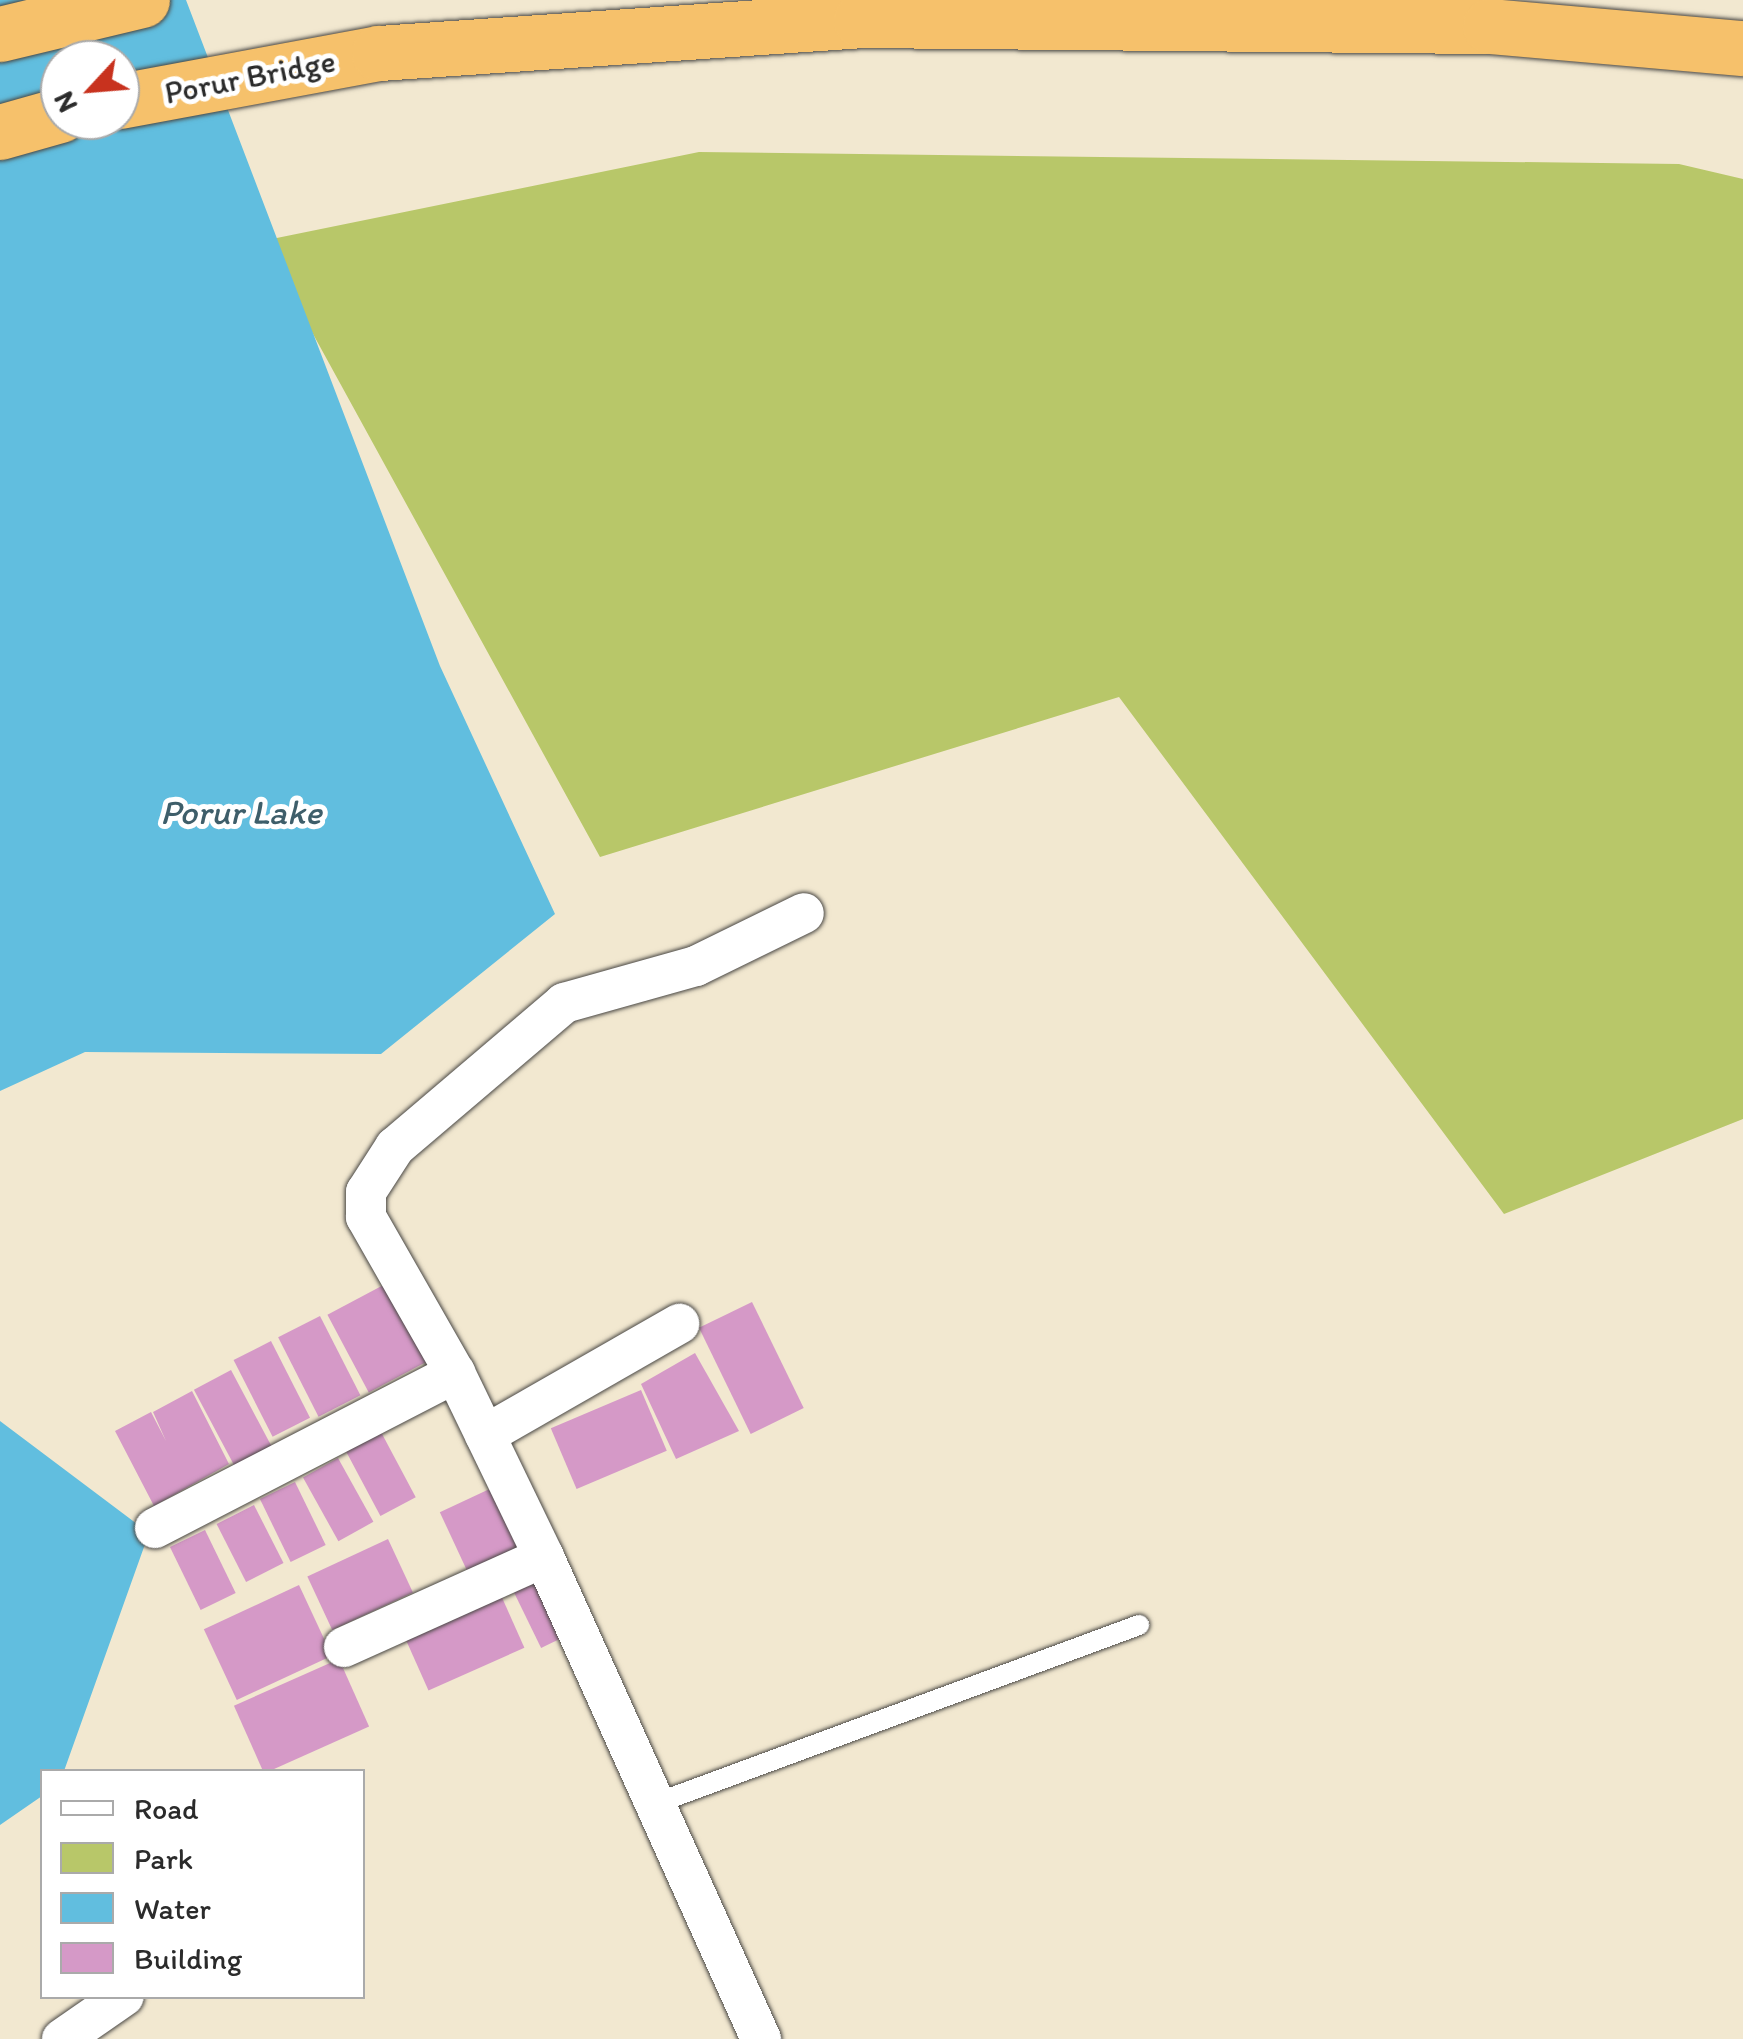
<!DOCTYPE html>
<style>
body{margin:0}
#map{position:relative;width:1743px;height:2039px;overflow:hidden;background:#f2e8d0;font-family:Itim,sans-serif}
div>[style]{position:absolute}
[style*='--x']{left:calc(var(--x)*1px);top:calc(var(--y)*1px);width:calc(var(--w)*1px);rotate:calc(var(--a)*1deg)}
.green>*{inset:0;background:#b8c769}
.water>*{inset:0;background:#61bedf}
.building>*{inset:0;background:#d599c7;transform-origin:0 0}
.roads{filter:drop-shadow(0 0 2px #494744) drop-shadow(0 0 2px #494744)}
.lane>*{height:20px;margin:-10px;padding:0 10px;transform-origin:10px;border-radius:10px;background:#fff}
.street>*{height:40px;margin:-20px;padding:0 20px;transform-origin:20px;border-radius:20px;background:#fff}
.highway>*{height:55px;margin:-27.5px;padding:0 27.5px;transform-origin:27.5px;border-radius:27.5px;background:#f6c16b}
span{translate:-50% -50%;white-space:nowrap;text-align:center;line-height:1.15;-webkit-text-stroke:10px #fff;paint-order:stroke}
.street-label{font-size:32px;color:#2b2b2b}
.water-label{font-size:35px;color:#3e5e6a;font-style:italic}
.legend{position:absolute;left:40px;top:1769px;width:325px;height:230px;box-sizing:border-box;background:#fff;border:2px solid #aaa;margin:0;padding:12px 18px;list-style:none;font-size:30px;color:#2b2b2b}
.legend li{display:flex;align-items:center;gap:20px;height:50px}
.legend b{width:50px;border:2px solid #aaa}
.north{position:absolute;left:40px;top:40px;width:100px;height:100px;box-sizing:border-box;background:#fff;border:2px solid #aaa;border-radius:50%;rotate:244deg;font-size:28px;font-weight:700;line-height:40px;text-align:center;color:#2b2b2b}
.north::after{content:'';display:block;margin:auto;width:35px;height:45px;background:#c8321e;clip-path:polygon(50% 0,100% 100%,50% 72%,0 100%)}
</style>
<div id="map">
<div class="green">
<i style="clip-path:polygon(699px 152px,1679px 164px,1743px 179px,1743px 1119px,1504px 1214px,1119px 697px,600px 857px,262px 241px)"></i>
</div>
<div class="water">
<i style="clip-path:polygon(evenodd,0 0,186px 0,440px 666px,555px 914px,381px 1054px,85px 1052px,0 1091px,0 0,60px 60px,120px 60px,120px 120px,60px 120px,60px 60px)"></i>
<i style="clip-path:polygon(0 1421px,149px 1533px,64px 1771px,42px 1772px,42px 1796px,0 1825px)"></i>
</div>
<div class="building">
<i style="left:391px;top:1281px;width:88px;height:72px;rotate:62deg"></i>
<i style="left:752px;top:1302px;width:118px;height:59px;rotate:64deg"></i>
<i style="left:320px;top:1316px;width:89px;height:47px;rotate:63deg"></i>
<i style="left:271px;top:1341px;width:86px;height:42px;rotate:63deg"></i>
<i style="clip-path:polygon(695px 1353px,739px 1431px,676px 1459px,641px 1384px)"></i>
<i style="left:231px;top:1370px;width:87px;height:42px;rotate:62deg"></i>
<i style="left:641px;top:1390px;width:66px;height:98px;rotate:67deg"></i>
<i style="clip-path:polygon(192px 1391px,229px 1464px,154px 1506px,115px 1431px,151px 1412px,166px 1441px,153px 1412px)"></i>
<i style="left:381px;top:1432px;width:74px;height:40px;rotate:62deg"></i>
<i style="left:338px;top:1458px;width:73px;height:40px;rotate:61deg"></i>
<i style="left:295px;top:1482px;width:70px;height:39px;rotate:64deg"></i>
<i style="left:496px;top:1486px;width:70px;height:62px;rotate:65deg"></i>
<i style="left:254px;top:1505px;width:65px;height:42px;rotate:63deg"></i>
<i style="left:205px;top:1530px;width:70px;height:39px;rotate:64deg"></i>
<i style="left:388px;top:1539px;width:59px;height:89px;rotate:65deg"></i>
<i style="left:549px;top:1573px;width:64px;height:40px;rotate:64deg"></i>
<i style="left:299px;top:1585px;width:78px;height:105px;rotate:65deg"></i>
<i style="left:500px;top:1593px;width:60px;height:105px;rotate:66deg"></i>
<i style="left:339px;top:1659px;width:74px;height:115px;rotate:66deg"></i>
</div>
<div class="roads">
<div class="lane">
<i style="--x:657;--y:1803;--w:514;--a:-20.27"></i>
</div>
<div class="street">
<i style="--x:485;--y:1435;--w:224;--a:-29.8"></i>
<i style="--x:155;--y:1528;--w:338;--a:-27.3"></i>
<i style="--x:344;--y:1647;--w:219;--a:-24.2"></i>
<i style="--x:62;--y:2039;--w:75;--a:-34.7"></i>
<i style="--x:761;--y:2039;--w:529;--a:-114.24"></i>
<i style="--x:544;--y:1557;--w:204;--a:-115.8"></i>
<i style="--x:455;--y:1373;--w:180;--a:-119.7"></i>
<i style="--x:366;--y:1217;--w:25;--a:-90"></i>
<i style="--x:366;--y:1192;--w:54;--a:-57.2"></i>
<i style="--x:395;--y:1147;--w:222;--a:-40.4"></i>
<i style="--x:564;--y:1003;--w:137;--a:-15.7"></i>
<i style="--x:696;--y:966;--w:120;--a:-26.1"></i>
</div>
<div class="highway">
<i style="--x:0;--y:34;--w:146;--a:-13.5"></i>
<i style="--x:120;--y:101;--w:263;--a:-10.5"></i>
<i style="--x:379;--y:53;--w:483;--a:-3.9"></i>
<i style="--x:861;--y:20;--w:629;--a:0.55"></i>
<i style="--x:1490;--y:26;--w:254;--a:5"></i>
<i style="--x:0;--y:132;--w:62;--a:-15.8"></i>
</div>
</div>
<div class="street-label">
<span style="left:250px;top:77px;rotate:-11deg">Porur Bridge</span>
</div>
<div class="water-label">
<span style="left:241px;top:812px">Porur Lake</span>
</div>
<ul class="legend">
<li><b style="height:12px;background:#fff"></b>Road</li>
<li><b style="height:28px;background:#b8c769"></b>Park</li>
<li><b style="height:28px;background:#61bedf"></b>Water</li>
<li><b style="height:28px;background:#d599c7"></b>Building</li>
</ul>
<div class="north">N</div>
</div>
